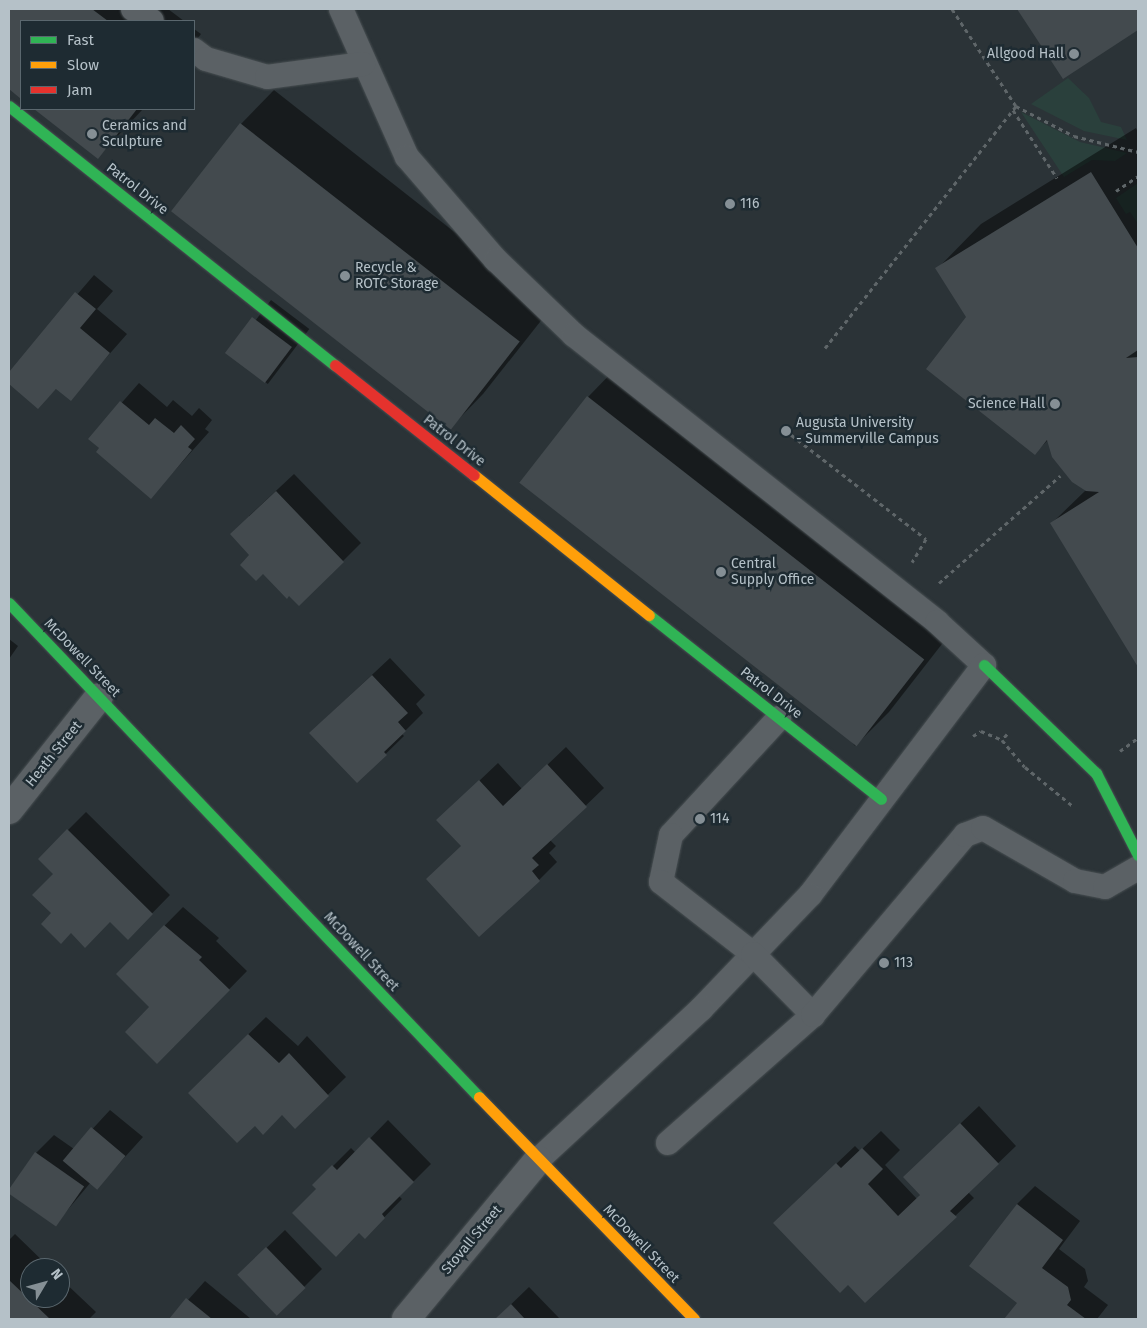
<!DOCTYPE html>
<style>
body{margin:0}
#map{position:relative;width:1147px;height:1328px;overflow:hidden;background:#2b3337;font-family:"Fira Sans",sans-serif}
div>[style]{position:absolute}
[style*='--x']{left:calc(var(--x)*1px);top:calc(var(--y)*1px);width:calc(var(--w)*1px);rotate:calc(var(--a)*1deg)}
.green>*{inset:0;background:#2a403c}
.shadow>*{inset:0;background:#0007;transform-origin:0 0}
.building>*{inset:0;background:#434a4e;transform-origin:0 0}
.path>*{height:3px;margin-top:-1.5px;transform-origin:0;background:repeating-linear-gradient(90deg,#5f6669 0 4px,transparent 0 8px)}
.roads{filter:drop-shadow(0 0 1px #484f52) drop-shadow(0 0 1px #484f52)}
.lane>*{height:24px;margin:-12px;padding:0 12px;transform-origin:12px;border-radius:12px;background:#5b6165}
.street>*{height:28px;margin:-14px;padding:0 14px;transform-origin:14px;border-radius:14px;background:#5b6165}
.fast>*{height:11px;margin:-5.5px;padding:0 5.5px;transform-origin:5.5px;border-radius:5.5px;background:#30b455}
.slow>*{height:11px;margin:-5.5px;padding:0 5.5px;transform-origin:5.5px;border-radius:5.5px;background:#ff9f0a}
.jam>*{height:11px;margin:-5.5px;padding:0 5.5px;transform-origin:5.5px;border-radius:5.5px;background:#e5322d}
.dots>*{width:14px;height:14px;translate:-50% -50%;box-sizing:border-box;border:2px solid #1e2b32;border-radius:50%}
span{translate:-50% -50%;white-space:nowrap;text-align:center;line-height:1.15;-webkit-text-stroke:5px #1e2b32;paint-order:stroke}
.poi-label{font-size:14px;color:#b5c1c8}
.right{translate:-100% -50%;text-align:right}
.left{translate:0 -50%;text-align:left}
.street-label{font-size:14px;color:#b5c1c8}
.frame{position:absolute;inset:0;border:10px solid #b5c1c8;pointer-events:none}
.legend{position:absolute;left:20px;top:20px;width:175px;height:90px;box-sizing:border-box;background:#1e2b32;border:1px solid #5a676e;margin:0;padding:6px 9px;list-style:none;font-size:15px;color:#b5c1c8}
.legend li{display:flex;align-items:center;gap:10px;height:25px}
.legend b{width:25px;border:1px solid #5a676e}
.north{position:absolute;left:20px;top:1258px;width:50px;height:50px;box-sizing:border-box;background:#1e2b32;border:1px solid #5a676e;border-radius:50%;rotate:53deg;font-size:14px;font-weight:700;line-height:20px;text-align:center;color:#b5c1c8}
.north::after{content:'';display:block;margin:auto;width:18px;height:22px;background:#858f95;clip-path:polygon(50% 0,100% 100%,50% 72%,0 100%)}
</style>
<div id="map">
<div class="green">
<i style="clip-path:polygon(1068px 78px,1089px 98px,1101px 122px,1121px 127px,1127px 140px,1084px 131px,1031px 104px)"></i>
<i style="clip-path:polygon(1021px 112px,1080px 142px,1127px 153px,1115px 161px,1092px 160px,1064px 177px)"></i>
<i style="clip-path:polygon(1138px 183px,1138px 224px,1130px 212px,1126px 214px,1116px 198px)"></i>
</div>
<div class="shadow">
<i style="clip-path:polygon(9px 9px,168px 9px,184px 21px,21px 21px,21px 97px,9px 87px)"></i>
<i style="clip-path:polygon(1019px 9px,1138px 9px,1138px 29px,1063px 77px)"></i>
<i style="clip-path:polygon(194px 29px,201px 34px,194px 43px)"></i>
<i style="clip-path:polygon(274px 90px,551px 308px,483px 394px,450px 428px,241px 124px)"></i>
<i style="clip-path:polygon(36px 109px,143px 109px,98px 157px)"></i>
<i style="clip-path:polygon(1136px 128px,1138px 132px,1138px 664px,1052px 523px,1086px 490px,1048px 440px,1035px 453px,967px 317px,937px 269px,981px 224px)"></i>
<i style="clip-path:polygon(94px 275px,113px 291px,97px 309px,127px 334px,70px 399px,57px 388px,38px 407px,9px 383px,9px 374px)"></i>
<i style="left:271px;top:300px;width:48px;height:69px;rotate:37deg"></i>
<i style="clip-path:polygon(621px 363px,956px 626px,889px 712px,855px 746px,588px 397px)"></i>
<i style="clip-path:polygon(139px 383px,167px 407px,173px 400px,192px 416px,199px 408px,212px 420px,205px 429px,209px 432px,151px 497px,90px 439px)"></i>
<i style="clip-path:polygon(294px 474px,361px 543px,343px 561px,263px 573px,251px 555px,249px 516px)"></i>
<i style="clip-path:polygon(9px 639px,18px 646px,9px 659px)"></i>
<i style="clip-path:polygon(390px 658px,425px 695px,416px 704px,423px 713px,402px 734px,404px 736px,357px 782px,329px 715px)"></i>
<i style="clip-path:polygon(566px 747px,604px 788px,550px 840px,556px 846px,549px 853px,557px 862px,539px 880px,462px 845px,438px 820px,498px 763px,522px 789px)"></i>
<i style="clip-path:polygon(86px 812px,170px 895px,128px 938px,110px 920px,53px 913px,55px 874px,68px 830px)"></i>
<i style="clip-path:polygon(183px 907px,219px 938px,216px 941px,247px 971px,157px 1063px,151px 1007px,117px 974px)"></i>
<i style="clip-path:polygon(266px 1017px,298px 1046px,307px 1036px,346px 1077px,295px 1127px,282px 1114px,255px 1124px,189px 1093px)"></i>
<i style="clip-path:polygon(979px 1106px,1016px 1146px,968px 1192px,974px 1198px,865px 1302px,793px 1205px,855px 1146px,860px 1151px,881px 1131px,900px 1150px,885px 1165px,917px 1199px,921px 1194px,923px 1159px)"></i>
<i style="clip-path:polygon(110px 1110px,143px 1137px,97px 1188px,91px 1182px,55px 1225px,9px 1193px,36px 1153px,54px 1135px,74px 1149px)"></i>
<i style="clip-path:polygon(388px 1120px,431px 1164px,399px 1196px,402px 1199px,365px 1237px,314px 1185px,351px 1148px,356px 1153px)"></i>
<i style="clip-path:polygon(1035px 1186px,1080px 1221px,1059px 1249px,1085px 1269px,1088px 1281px,1084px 1287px,1108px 1305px,1097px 1319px,1006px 1319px,1018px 1303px,1017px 1204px)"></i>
<i style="clip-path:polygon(285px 1230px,322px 1269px,304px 1287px,257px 1257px)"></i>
<i style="clip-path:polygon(15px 1234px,50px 1268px,30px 1268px,30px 1298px,60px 1298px,60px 1278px,96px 1312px,89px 1319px,9px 1319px,9px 1240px)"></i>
<i style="clip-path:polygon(205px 1281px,251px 1319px,171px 1319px)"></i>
<i style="clip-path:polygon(529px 1287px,560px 1319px,496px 1319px)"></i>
</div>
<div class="building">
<i style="clip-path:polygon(9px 9px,92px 9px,108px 21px,21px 21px,21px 99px,9px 89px)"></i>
<i style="clip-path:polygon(1017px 9px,1138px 9px,1138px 30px,1063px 79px)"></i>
<i style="clip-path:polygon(34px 109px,137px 109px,98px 159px)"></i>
<i style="left:240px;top:123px;width:355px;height:112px;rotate:38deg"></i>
<i style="clip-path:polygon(1091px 172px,1138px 248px,1138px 350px,1126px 358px,1138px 357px,1138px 667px,1050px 523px,1099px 492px,1086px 491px,1072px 482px,1052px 457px,1047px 440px,1035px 455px,926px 369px,966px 317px,935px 268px)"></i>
<i style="clip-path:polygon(75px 292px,96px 309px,80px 328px,110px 353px,71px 401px,56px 389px,38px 409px,9px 384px,9px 372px)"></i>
<i style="left:252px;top:317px;width:50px;height:45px;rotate:37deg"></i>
<i style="left:587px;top:396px;width:428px;height:110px;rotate:38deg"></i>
<i style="clip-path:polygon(120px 401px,149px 425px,155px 418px,174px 433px,181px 425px,195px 439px,188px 447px,192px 450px,151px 499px,96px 452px,99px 448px,88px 439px)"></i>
<i style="clip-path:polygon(276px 491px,344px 562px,299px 606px,289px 596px,287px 599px,263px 574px,256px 581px,240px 565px,249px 555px,230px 534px)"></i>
<i style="clip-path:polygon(372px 675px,408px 713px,398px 722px,406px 731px,384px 752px,387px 755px,357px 783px,309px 733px)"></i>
<i style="clip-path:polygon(547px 764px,587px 807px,532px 858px,539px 865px,532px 871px,540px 881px,479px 937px,426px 879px,461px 846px,436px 820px,479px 780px,503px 806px)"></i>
<i style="clip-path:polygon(67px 829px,153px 914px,128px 940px,110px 922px,85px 948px,71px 933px,61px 944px,41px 924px,51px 913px,32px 895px,53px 874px,38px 859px)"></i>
<i style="clip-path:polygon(164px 925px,202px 957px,199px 960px,230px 990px,157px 1064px,125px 1032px,149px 1007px,116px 974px)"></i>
<i style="clip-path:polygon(248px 1034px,279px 1063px,289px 1053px,329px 1096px,295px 1129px,282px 1115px,263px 1135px,255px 1126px,237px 1143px,188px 1093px)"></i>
<i style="clip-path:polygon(960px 1123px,999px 1164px,950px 1211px,957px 1217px,865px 1303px,848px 1285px,840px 1293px,773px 1223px,836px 1163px,841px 1168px,862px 1148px,883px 1169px,868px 1184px,898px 1216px,920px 1195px,903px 1177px)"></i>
<i style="left:91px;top:1127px;width:45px;height:44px;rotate:40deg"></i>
<i style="clip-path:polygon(369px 1137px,414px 1182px,382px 1214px,385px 1218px,365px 1239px,359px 1233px,336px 1257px,292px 1213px,316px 1189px,312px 1185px,332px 1165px,337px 1170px)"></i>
<i style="left:35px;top:1152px;width:60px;height:49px;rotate:35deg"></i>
<i style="clip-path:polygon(1017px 1204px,1063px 1240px,1042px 1268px,1068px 1287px,1071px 1300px,1067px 1305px,1086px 1319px,1004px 1319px,1017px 1303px,969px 1266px)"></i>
<i style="left:266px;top:1247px;width:57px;height:40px;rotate:46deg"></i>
<i style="clip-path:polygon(9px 1280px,50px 1319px,9px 1319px)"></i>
<i style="clip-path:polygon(186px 1298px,212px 1319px,169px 1319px)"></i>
<i style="clip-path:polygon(511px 1304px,525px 1319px,495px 1319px)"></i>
</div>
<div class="path">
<i style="--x:952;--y:9;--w:116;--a:56.6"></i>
<i style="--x:1016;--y:106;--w:65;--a:27.3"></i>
<i style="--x:1074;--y:136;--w:66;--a:14"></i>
<i style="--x:1013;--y:110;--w:81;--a:57.1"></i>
<i style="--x:1116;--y:191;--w:27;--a:-34"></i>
<i style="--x:825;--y:348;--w:308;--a:-51.7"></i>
<i style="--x:785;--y:430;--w:178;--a:37.7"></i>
<i style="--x:926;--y:539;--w:27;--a:121"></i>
<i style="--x:939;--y:583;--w:162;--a:-41.5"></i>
<i style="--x:1007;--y:734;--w:8;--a:130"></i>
<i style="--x:1002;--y:740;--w:35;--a:50"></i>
<i style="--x:1025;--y:767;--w:63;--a:39.2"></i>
<i style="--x:973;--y:736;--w:9;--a:-32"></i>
<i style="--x:981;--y:731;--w:23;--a:23"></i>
<i style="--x:1120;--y:751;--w:22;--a:-36"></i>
</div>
<div class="roads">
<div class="lane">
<i style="--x:133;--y:9;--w:22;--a:32"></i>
<i style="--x:341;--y:9;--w:162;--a:66"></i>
<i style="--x:407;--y:157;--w:136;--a:49.2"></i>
<i style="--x:496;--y:260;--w:108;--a:43.9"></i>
<i style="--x:574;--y:335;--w:463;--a:38.3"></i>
<i style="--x:937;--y:622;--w:64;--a:42.5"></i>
<i style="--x:984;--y:665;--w:288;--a:127.1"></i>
<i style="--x:810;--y:895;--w:158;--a:133.7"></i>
<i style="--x:701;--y:1009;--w:222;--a:137.2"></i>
<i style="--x:194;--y:50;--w:15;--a:37"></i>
<i style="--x:206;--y:59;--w:64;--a:16.4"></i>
<i style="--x:267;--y:77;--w:97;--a:-7.7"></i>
<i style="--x:779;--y:718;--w:159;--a:132.7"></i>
<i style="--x:671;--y:835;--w:48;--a:102"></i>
<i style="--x:661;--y:882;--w:117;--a:38"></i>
<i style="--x:753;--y:954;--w:86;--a:45.5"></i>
<i style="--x:668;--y:1143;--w:193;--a:-41.4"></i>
<i style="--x:813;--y:1015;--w:236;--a:-49.8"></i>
<i style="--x:965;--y:835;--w:19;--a:-21"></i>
<i style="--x:983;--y:828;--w:106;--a:29.9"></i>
<i style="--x:1075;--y:881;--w:31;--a:11"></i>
<i style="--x:1105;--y:887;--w:38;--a:-30"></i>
</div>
<div class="street">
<i style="--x:9;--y:810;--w:144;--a:-51.5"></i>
<i style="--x:406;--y:1319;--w:207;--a:-50.3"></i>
</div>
<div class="fast">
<i style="--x:9;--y:106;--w:416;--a:38.5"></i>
<i style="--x:9;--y:603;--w:682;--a:46.43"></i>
<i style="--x:649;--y:615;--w:296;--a:38.4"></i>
<i style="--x:984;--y:665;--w:156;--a:44"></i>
<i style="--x:1096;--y:773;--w:92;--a:62.9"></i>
</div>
<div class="slow">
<i style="--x:474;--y:475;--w:224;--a:38.7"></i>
<i style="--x:479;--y:1097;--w:309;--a:45.9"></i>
</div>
<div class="jam">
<i style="--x:335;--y:365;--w:177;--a:38.4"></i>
</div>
</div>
<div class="dots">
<i style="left:1074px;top:54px;background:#858f95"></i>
<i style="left:92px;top:134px;background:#858f95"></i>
<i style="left:730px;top:204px;background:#858f95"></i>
<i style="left:345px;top:276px;background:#858f95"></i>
<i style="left:1055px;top:404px;background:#858f95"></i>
<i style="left:786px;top:431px;background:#858f95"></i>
<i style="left:721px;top:572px;background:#858f95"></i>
<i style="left:700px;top:819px;background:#858f95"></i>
<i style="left:884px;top:963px;background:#858f95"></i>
</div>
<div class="poi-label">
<span class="right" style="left:1064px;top:54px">Allgood Hall</span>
<span class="left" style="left:102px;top:134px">Ceramics and<br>Sculpture</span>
<span class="left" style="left:740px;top:204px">116</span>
<span class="left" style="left:355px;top:276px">Recycle &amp;<br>ROTC Storage</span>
<span class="right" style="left:1045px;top:404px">Science Hall</span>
<span class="left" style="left:796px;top:431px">Augusta University<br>- Summerville Campus</span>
<span class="left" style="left:731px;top:572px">Central<br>Supply Office</span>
<span class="left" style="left:710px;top:819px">114</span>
<span class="left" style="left:894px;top:963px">113</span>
</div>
<div class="street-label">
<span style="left:137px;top:189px;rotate:38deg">Patrol Drive</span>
<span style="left:454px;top:441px;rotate:38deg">Patrol Drive</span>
<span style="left:82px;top:658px;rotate:46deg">McDowell Street</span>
<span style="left:771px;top:693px;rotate:38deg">Patrol Drive</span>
<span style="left:54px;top:754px;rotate:-51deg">Heath Street</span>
<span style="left:361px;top:952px;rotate:47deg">McDowell Street</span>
<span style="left:472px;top:1240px;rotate:-50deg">Stovall Street</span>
<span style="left:641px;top:1244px;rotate:46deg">McDowell Street</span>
</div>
<div class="frame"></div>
<ul class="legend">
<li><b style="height:6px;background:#30b455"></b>Fast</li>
<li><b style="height:6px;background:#ff9f0a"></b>Slow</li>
<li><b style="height:6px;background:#e5322d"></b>Jam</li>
</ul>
<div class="north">N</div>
</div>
